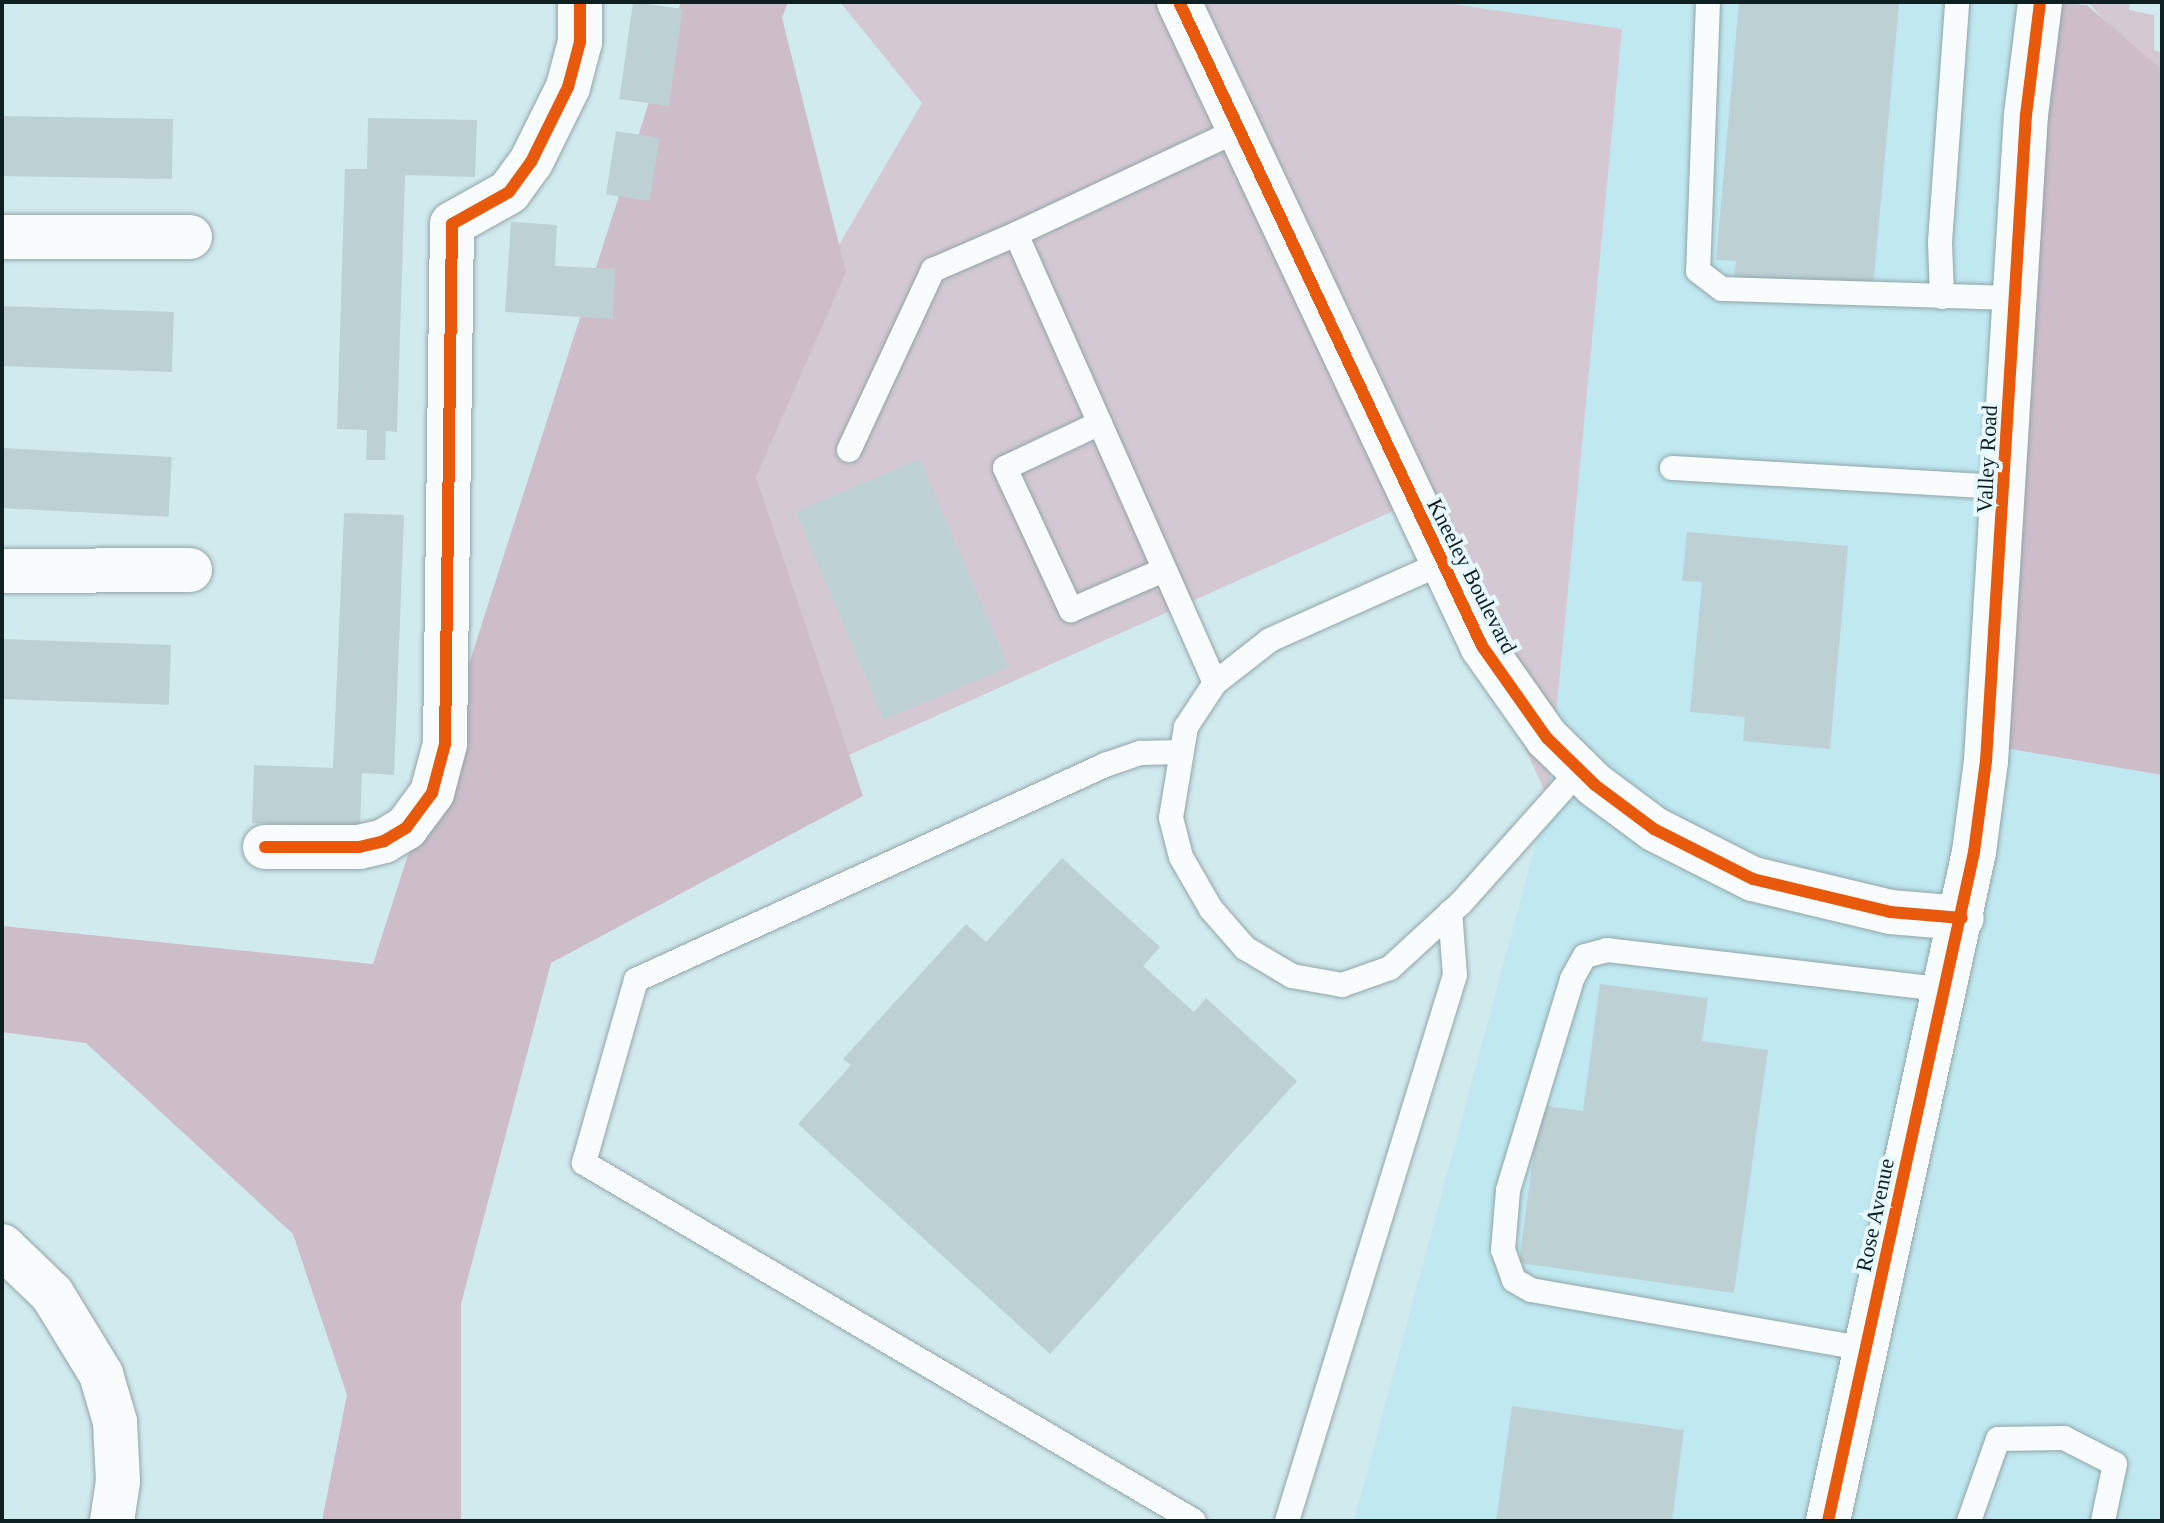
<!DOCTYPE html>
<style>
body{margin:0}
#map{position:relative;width:2164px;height:1523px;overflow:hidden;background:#d1eaee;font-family:"Times New Roman",serif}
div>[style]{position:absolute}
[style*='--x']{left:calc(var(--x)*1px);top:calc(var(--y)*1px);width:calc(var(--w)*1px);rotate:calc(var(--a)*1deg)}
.built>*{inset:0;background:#bfe8f0}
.green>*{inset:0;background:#d4c9d3}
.forest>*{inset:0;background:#ccbdc9}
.building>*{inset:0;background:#bdd1d5;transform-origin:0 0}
.roads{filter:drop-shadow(0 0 2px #92a5a9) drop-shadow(0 0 2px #92a5a9)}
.lane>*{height:24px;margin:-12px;padding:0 12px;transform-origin:12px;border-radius:12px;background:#f8fcfc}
.street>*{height:44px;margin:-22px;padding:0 22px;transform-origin:22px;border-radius:22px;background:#f8fcfc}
.cycleway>*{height:12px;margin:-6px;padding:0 6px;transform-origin:6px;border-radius:6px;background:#e8590c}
span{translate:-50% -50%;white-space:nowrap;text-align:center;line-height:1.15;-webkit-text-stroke:8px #e8f9fd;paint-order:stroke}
.street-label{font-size:22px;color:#0f2023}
.frame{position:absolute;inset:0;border:4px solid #0f2023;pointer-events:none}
</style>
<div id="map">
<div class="built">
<i style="clip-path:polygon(1440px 2px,2046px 2px,1981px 744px,2162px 775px,2162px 1521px,1354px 1521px,1548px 798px,1622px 29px)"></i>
</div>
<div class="green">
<i style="clip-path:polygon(840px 2px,1440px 2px,1622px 29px,1548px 798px,1411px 503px,831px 763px,709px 467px,922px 103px)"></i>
<i style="clip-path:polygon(2088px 2px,2130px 2px,2129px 10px,2154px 15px,2154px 50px,2162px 53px,2162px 70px,2122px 39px)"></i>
</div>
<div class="forest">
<i style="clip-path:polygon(681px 2px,788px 2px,782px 18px,846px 272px,756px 477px,863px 796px,551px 963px,461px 1304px,461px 1521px,322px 1521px,347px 1395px,293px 1234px,86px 1043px,2px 1032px,2px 926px,373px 964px)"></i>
<i style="clip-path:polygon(2046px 2px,2087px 5px,2162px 70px,2162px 775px,1981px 744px)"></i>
</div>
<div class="building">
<i style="left:633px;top:2px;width:50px;height:98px;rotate:8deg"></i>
<i style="clip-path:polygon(1739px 2px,1899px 4px,1873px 288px,1734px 276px,1736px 261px,1716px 260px)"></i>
<i style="left:2px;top:116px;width:171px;height:60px;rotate:1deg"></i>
<i style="clip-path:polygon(368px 118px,477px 120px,475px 177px,405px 175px,397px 432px,386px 431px,385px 460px,366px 460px,367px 430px,337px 429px,345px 169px,367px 169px)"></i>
<i style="left:616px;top:131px;width:44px;height:64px;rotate:9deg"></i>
<i style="clip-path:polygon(511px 222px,557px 225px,555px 266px,615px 269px,613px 319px,505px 312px)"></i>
<i style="left:2px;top:306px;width:172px;height:60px;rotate:2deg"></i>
<i style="left:2px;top:448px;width:170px;height:60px;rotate:3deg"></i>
<i style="left:920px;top:459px;width:226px;height:135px;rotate:67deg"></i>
<i style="clip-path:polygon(344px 513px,404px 515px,394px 775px,362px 773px,360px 827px,252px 823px,254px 765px,333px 768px)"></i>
<i style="clip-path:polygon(1687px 532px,1848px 546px,1830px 749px,1743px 741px,1745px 717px,1690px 712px,1702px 582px,1682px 581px)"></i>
<i style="left:2px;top:639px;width:169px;height:60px;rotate:2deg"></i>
<i style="clip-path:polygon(1062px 858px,1160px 947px,1143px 966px,1194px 1012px,1206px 998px,1297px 1081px,1050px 1354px,798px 1124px,851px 1065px,843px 1059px,966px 924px,986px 942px)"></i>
<i style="clip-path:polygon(1600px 984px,1708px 998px,1702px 1041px,1768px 1050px,1734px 1293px,1519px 1263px,1540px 1105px,1583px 1111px)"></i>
<i style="clip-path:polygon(1512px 1406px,1684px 1430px,1672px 1521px,1496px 1521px)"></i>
</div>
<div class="roads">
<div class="lane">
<i style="--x:1708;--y:2;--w:269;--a:92.1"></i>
<i style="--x:1698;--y:271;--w:30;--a:37"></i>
<i style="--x:1722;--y:289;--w:294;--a:1.8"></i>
<i style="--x:1942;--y:297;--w:55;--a:-92.1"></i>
<i style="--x:1940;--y:242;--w:241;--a:-85.9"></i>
<i style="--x:1100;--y:423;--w:105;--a:154.7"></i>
<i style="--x:1005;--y:468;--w:157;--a:65.1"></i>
<i style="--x:1071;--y:610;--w:101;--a:-23.3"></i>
<i style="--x:849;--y:450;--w:199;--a:-65"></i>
<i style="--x:933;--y:270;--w:90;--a:-23.4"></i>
<i style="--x:1672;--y:468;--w:334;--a:3.3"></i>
<i style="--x:1442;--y:563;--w:188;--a:155.9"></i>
<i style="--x:1270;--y:640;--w:70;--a:142"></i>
<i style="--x:1215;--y:683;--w:53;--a:123.4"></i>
<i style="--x:1186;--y:727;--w:92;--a:99.4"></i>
<i style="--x:1171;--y:818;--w:40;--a:75.6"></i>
<i style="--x:1181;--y:857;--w:60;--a:60"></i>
<i style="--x:1211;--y:909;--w:52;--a:48.9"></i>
<i style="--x:1245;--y:948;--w:55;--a:30.8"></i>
<i style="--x:1292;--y:976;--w:51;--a:10.2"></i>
<i style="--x:1342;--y:985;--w:51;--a:-19.5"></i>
<i style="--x:1390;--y:968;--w:96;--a:-42.5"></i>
<i style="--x:1461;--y:903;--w:178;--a:-48.2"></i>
<i style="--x:1215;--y:683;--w:491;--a:-113.9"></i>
<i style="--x:1016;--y:234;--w:245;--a:-25.1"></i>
<i style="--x:1181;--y:752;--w:41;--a:178.6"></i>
<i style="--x:1140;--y:753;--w:37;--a:161"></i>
<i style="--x:1105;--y:765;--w:516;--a:155.37"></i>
<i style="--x:636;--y:980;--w:190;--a:105.9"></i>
<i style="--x:584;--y:1163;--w:707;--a:30.41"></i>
<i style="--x:1866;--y:1349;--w:340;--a:-170"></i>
<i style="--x:1531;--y:1290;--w:20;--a:-150"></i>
<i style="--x:1514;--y:1280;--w:32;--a:-110"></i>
<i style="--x:1503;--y:1250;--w:60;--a:-85.2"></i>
<i style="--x:1508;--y:1190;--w:220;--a:-73.1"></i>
<i style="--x:1572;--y:979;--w:26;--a:-61"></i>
<i style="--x:1585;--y:956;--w:23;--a:-15"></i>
<i style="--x:1607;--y:950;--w:341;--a:6.7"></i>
<i style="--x:1287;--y:1521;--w:571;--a:-72.9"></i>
<i style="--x:1455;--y:975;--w:63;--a:-94.5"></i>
<i style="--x:1969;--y:1521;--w:87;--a:-70.5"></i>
<i style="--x:1998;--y:1439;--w:66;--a:-0.9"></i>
<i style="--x:2064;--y:1438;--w:57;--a:27"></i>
<i style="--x:2115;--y:1464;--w:58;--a:101.9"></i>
</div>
<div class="street">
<i style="--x:1179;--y:2;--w:712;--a:64.8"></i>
<i style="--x:1482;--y:646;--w:113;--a:54.8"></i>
<i style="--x:1547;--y:738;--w:67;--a:44.4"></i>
<i style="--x:1595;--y:785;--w:74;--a:36.7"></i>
<i style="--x:1654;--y:829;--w:111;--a:26.8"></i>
<i style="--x:1753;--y:879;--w:141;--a:13.5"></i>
<i style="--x:1890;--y:912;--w:72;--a:4.8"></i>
<i style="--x:2;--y:237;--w:188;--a:0"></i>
<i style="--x:2;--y:571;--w:188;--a:-0.3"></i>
<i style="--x:265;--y:847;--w:94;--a:0"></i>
<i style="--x:359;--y:847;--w:26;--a:-13"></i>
<i style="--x:384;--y:841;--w:26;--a:-31"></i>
<i style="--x:406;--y:828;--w:44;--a:-53.4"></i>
<i style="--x:432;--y:793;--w:51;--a:-75.1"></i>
<i style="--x:445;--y:744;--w:520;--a:-89.23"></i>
<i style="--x:452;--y:224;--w:65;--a:-29.3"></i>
<i style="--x:509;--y:192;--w:37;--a:-54"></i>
<i style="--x:531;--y:162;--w:84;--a:-63.7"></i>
<i style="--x:568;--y:87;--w:47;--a:-75.1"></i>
<i style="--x:580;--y:42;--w:40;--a:-90"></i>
<i style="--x:2;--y:1246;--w:69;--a:43.8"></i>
<i style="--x:52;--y:1294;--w:94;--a:58.5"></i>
<i style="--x:101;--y:1374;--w:50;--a:73.7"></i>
<i style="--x:115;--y:1422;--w:59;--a:87.1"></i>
<i style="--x:118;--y:1481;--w:40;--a:98.5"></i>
<i style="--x:1828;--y:1521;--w:685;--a:-77.69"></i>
<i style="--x:1974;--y:852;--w:92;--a:-82.5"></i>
<i style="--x:1986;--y:761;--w:647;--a:-86.46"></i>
<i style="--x:2026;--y:115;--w:114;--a:-82.9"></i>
</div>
</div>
<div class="cycleway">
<i style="--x:1179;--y:2;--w:712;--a:64.8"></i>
<i style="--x:1482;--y:646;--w:113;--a:54.8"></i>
<i style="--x:1547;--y:738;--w:67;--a:44.4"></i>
<i style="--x:1595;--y:785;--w:74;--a:36.7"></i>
<i style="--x:1654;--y:829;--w:111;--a:26.8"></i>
<i style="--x:1753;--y:879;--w:141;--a:13.5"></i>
<i style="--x:1890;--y:912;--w:72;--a:4.8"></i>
<i style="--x:265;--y:847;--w:94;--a:0"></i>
<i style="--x:359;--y:847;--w:26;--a:-13"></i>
<i style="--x:384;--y:841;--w:26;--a:-31"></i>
<i style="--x:406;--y:828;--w:44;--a:-53.4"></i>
<i style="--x:432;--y:793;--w:51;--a:-75.1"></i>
<i style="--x:445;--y:744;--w:520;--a:-89.23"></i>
<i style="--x:452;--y:224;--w:65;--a:-29.3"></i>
<i style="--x:509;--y:192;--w:37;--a:-54"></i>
<i style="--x:531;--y:162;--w:84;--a:-63.7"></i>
<i style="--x:568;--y:87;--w:47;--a:-75.1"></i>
<i style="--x:580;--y:42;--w:40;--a:-90"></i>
<i style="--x:1828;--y:1521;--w:685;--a:-77.69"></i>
<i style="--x:1974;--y:852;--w:92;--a:-82.5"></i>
<i style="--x:1986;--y:761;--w:647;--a:-86.46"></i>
<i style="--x:2026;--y:115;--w:114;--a:-82.9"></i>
</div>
<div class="street-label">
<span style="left:1987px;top:459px;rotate:-87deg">Valley Road</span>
<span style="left:1472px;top:576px;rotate:63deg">Kneeley Boulevard</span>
<span style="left:1875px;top:1215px;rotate:-78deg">Rose Avenue</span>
</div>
<div class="frame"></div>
</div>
